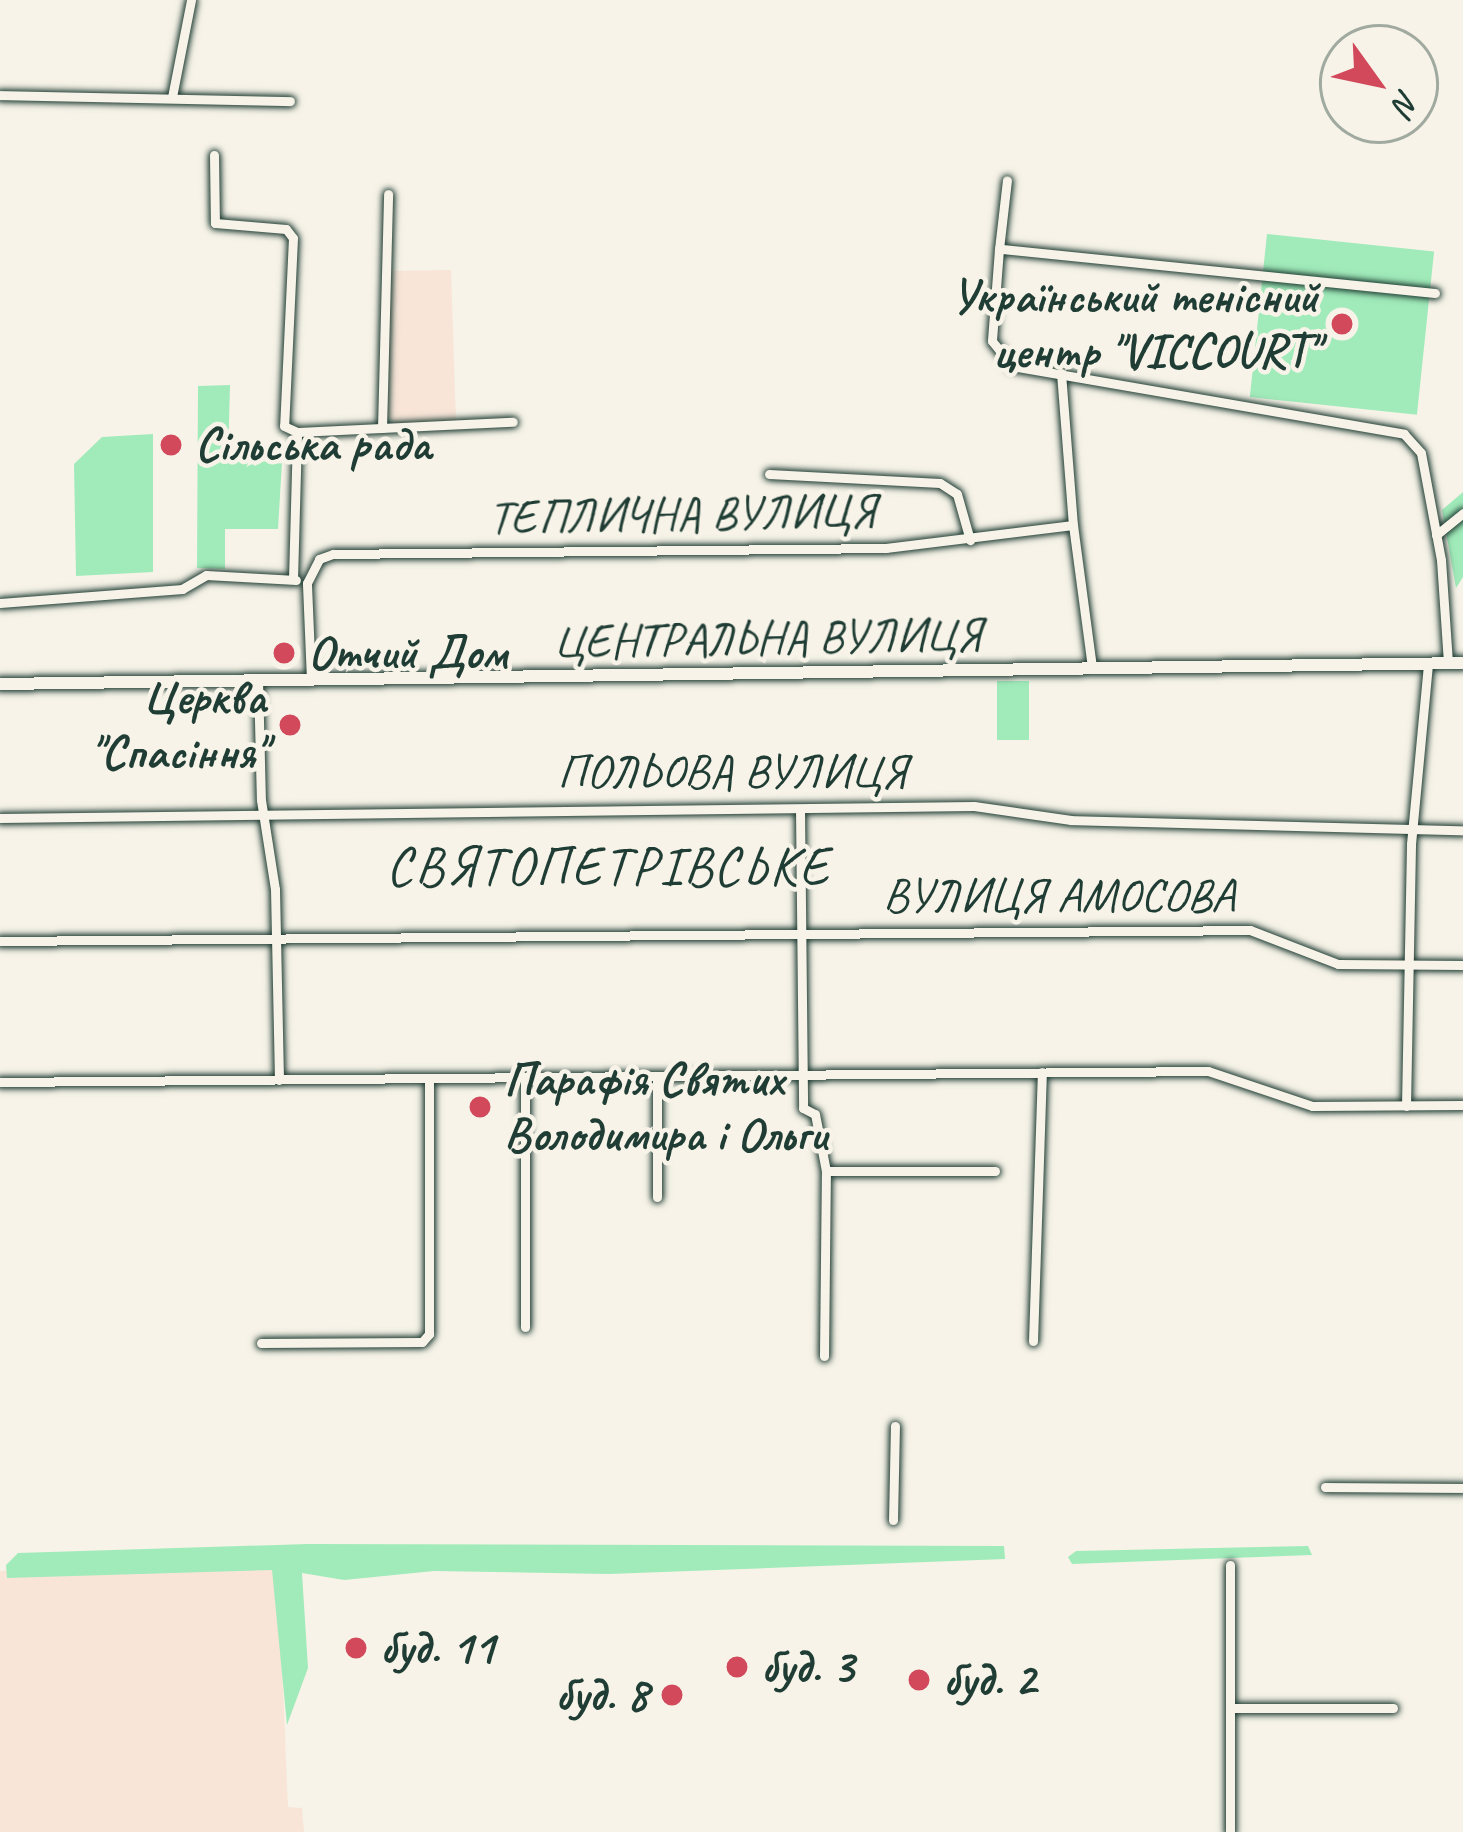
<!DOCTYPE html>
<meta charset="utf-8">
<style>
body{margin:0}
#map{position:relative;width:1463px;height:1832px;overflow:hidden;background:#f7f3e8;font-family:Caveat,sans-serif}
div>[style]{position:absolute}
[style*='--x']{left:calc(var(--x)*1px);top:calc(var(--y)*1px);width:calc(var(--w)*1px);rotate:calc(var(--a)*1deg)}
.built>*{inset:0;background:#f8e5d8}
.green>*{inset:0;background:#a1ebba;transform-origin:0 0}
.roads{filter:drop-shadow(0 0 3px #1f3d34) drop-shadow(0 0 3px #1f3d34)}
.minor>*{height:9px;margin:-4.5px;padding:0 4.5px;transform-origin:4.5px;border-radius:4.5px;background:#f7f3e8}
.secondary>*{height:12px;margin:-6px;padding:0 6px;transform-origin:6px;border-radius:6px;background:#f7f3e8}
.dots>*{width:33px;height:33px;translate:-50% -50%;box-sizing:border-box;border:6px solid #f7f3e8;border-radius:50%}
span{translate:-50% -50%;white-space:nowrap;text-align:center;line-height:1.15;-webkit-text-stroke:9px #f7f3e8;paint-order:stroke}
.poi-label{font-size:48px;color:#1f3d34;font-weight:700}
.right{translate:-100% -50%;text-align:right}
.left{translate:0 -50%;text-align:left}
.street-label{font-size:48px;color:#1f3d34}
.quarter-label{font-size:54px;color:#1f3d34;letter-spacing:3px}
.north{position:absolute;left:1319px;top:24px;width:120px;height:120px;box-sizing:border-box;background:#f7f3e8;border:3px solid #a1aaa0;border-radius:50%;rotate:123deg;font-size:33px;font-weight:700;line-height:48px;text-align:center;color:#1f3d34}
.north::after{content:'';display:block;margin:auto;width:42px;height:54px;background:#d1495b;clip-path:polygon(50% 0,100% 100%,50% 72%,0 100%)}
</style>
<div id="map">
<div class="built">
<i style="clip-path:polygon(451px 270px,456px 421px,398px 426px,389px 418px,387px 271px)"></i>
<i style="clip-path:polygon(278px 1567px,288px 1807px,302px 1808px,304px 1832px,0 1832px,0 1571px)"></i>
</div>
<div class="green">
<i style="left:1267px;top:234px;width:168px;height:164px;rotate:6deg"></i>
<i style="clip-path:polygon(230px 385px,228px 460px,282px 462px,278px 529px,225px 529px,225px 569px,197px 568px,198px 386px)"></i>
<i style="clip-path:polygon(153px 434px,153px 572px,76px 576px,74px 464px,102px 437px)"></i>
<i style="clip-path:polygon(1463px 492px,1463px 577px,1456px 588px,1442px 510px)"></i>
<i style="left:997px;top:681px;width:32px;height:59px"></i>
<i style="clip-path:polygon(308px 1544px,1004px 1546px,1005px 1559px,609px 1574px,434px 1571px,344px 1580px,302px 1573px,308px 1668px,287px 1725px,272px 1570px,7px 1578px,6px 1565px,18px 1553px)"></i>
<i style="clip-path:polygon(1308px 1546px,1312px 1555px,1072px 1564px,1068px 1557px,1076px 1551px)"></i>
</div>
<div class="roads">
<div class="minor">
<i style="--x:0;--y:95;--w:290;--a:1.2"></i>
<i style="--x:172;--y:97;--w:99;--a:-78.9"></i>
<i style="--x:214;--y:155;--w:68;--a:89.2"></i>
<i style="--x:215;--y:223;--w:71;--a:4.8"></i>
<i style="--x:286;--y:229;--w:11;--a:52"></i>
<i style="--x:293;--y:238;--w:188;--a:92.7"></i>
<i style="--x:284;--y:426;--w:14;--a:25"></i>
<i style="--x:999;--y:249;--w:69;--a:-83.4"></i>
<i style="--x:1435;--y:293;--w:438;--a:-174.2"></i>
<i style="--x:999;--y:249;--w:92;--a:94.4"></i>
<i style="--x:992;--y:341;--w:32;--a:51"></i>
<i style="--x:1012;--y:366;--w:398;--a:9.8"></i>
<i style="--x:1404;--y:434;--w:25;--a:48"></i>
<i style="--x:1421;--y:453;--w:109;--a:79.4"></i>
<i style="--x:1441;--y:560;--w:104;--a:86.1"></i>
<i style="--x:1061;--y:373;--w:152;--a:85.5"></i>
<i style="--x:382;--y:428;--w:234;--a:-88.5"></i>
<i style="--x:769;--y:474;--w:171;--a:3"></i>
<i style="--x:940;--y:483;--w:20;--a:33"></i>
<i style="--x:957;--y:494;--w:48;--a:74.2"></i>
<i style="--x:1436;--y:535;--w:35;--a:-39"></i>
<i style="--x:293;--y:579;--w:147;--a:-88.4"></i>
<i style="--x:297;--y:432;--w:216;--a:-2.7"></i>
<i style="--x:0;--y:603;--w:183;--a:-4.4"></i>
<i style="--x:182;--y:589;--w:28;--a:-30"></i>
<i style="--x:206;--y:575;--w:90;--a:3.2"></i>
<i style="--x:258;--y:680;--w:120;--a:88.6"></i>
<i style="--x:261;--y:800;--w:90;--a:81.1"></i>
<i style="--x:275;--y:889;--w:191;--a:88.8"></i>
<i style="--x:311;--y:680;--w:97;--a:-92.4"></i>
<i style="--x:307;--y:583;--w:27;--a:-63"></i>
<i style="--x:319;--y:559;--w:15;--a:-20"></i>
<i style="--x:333;--y:554;--w:553;--a:-0.62"></i>
<i style="--x:886;--y:548;--w:188;--a:-7"></i>
<i style="--x:1073;--y:525;--w:144;--a:82.4"></i>
<i style="--x:800;--y:809;--w:299;--a:89.4"></i>
<i style="--x:803;--y:1108;--w:13;--a:27"></i>
<i style="--x:815;--y:1114;--w:58;--a:79.1"></i>
<i style="--x:826;--y:1171;--w:169;--a:0"></i>
<i style="--x:0;--y:818;--w:974;--a:-0.71"></i>
<i style="--x:974;--y:806;--w:98;--a:8.2"></i>
<i style="--x:1071;--y:820;--w:392;--a:1.5"></i>
<i style="--x:0;--y:941;--w:1250;--a:-0.5"></i>
<i style="--x:1250;--y:930;--w:94;--a:21.1"></i>
<i style="--x:1338;--y:964;--w:125;--a:0.5"></i>
<i style="--x:525;--y:1080;--w:247;--a:90"></i>
<i style="--x:0;--y:1082;--w:1208;--a:-0.52"></i>
<i style="--x:1208;--y:1071;--w:110;--a:18.6"></i>
<i style="--x:1312;--y:1106;--w:151;--a:-0.4"></i>
<i style="--x:1406;--y:1106;--w:262;--a:-88.9"></i>
<i style="--x:1411;--y:844;--w:182;--a:-84.6"></i>
<i style="--x:657;--y:1197;--w:119;--a:-90"></i>
<i style="--x:1033;--y:1341;--w:269;--a:-88.1"></i>
<i style="--x:261;--y:1343;--w:161;--a:-0.4"></i>
<i style="--x:422;--y:1342;--w:11;--a:-49"></i>
<i style="--x:429;--y:1334;--w:253;--a:-90"></i>
<i style="--x:824;--y:1356;--w:185;--a:-89.4"></i>
<i style="--x:1325;--y:1487;--w:138;--a:0.4"></i>
<i style="--x:893;--y:1520;--w:94;--a:-88.8"></i>
<i style="--x:1230;--y:1565;--w:267;--a:90"></i>
<i style="--x:1230;--y:1708;--w:163;--a:0"></i>
</div>
<div class="secondary">
<i style="--x:0;--y:684;--w:1463;--a:-0.82"></i>
</div>
</div>
<div class="dots">
<i style="left:1342px;top:324px;background:#d1495b"></i>
<i style="left:171px;top:445px;background:#d1495b"></i>
<i style="left:284px;top:653px;background:#d1495b"></i>
<i style="left:290px;top:725px;background:#d1495b"></i>
<i style="left:480px;top:1107px;background:#d1495b"></i>
<i style="left:356px;top:1648px;background:#d1495b"></i>
<i style="left:737px;top:1667px;background:#d1495b"></i>
<i style="left:919px;top:1680px;background:#d1495b"></i>
<i style="left:672px;top:1695px;background:#d1495b"></i>
</div>
<div class="poi-label">
<span class="right" style="left:1318px;top:324px">Український тенісний<br>центр "VICCOURT"</span>
<span class="left" style="left:195px;top:445px">Сільська рада</span>
<span class="left" style="left:308px;top:653px">Отчий Дом</span>
<span class="right" style="left:266px;top:725px">Церква<br>"Спасіння"</span>
<span class="left" style="left:504px;top:1107px">Парафія Святих<br>Володимира і Ольги</span>
<span class="left" style="left:380px;top:1648px">буд. 11</span>
<span class="left" style="left:761px;top:1667px">буд. 3</span>
<span class="left" style="left:943px;top:1680px">буд. 2</span>
<span class="right" style="left:648px;top:1695px">буд. 8</span>
</div>
<div class="street-label">
<span style="left:682px;top:514px;rotate:-1deg">ТЕПЛИЧНА ВУЛИЦЯ</span>
<span style="left:767px;top:638px;rotate:-1deg">ЦЕНТРАЛЬНА ВУЛИЦЯ</span>
<span style="left:732px;top:772px">ПОЛЬОВА ВУЛИЦЯ</span>
<span style="left:1059px;top:896px">ВУЛИЦЯ АМОСОВА</span>
</div>
<div class="quarter-label">
<span style="left:609px;top:866px">СВЯТОПЕТРІВСЬКЕ</span>
</div>
<div class="north">N</div>
</div>
